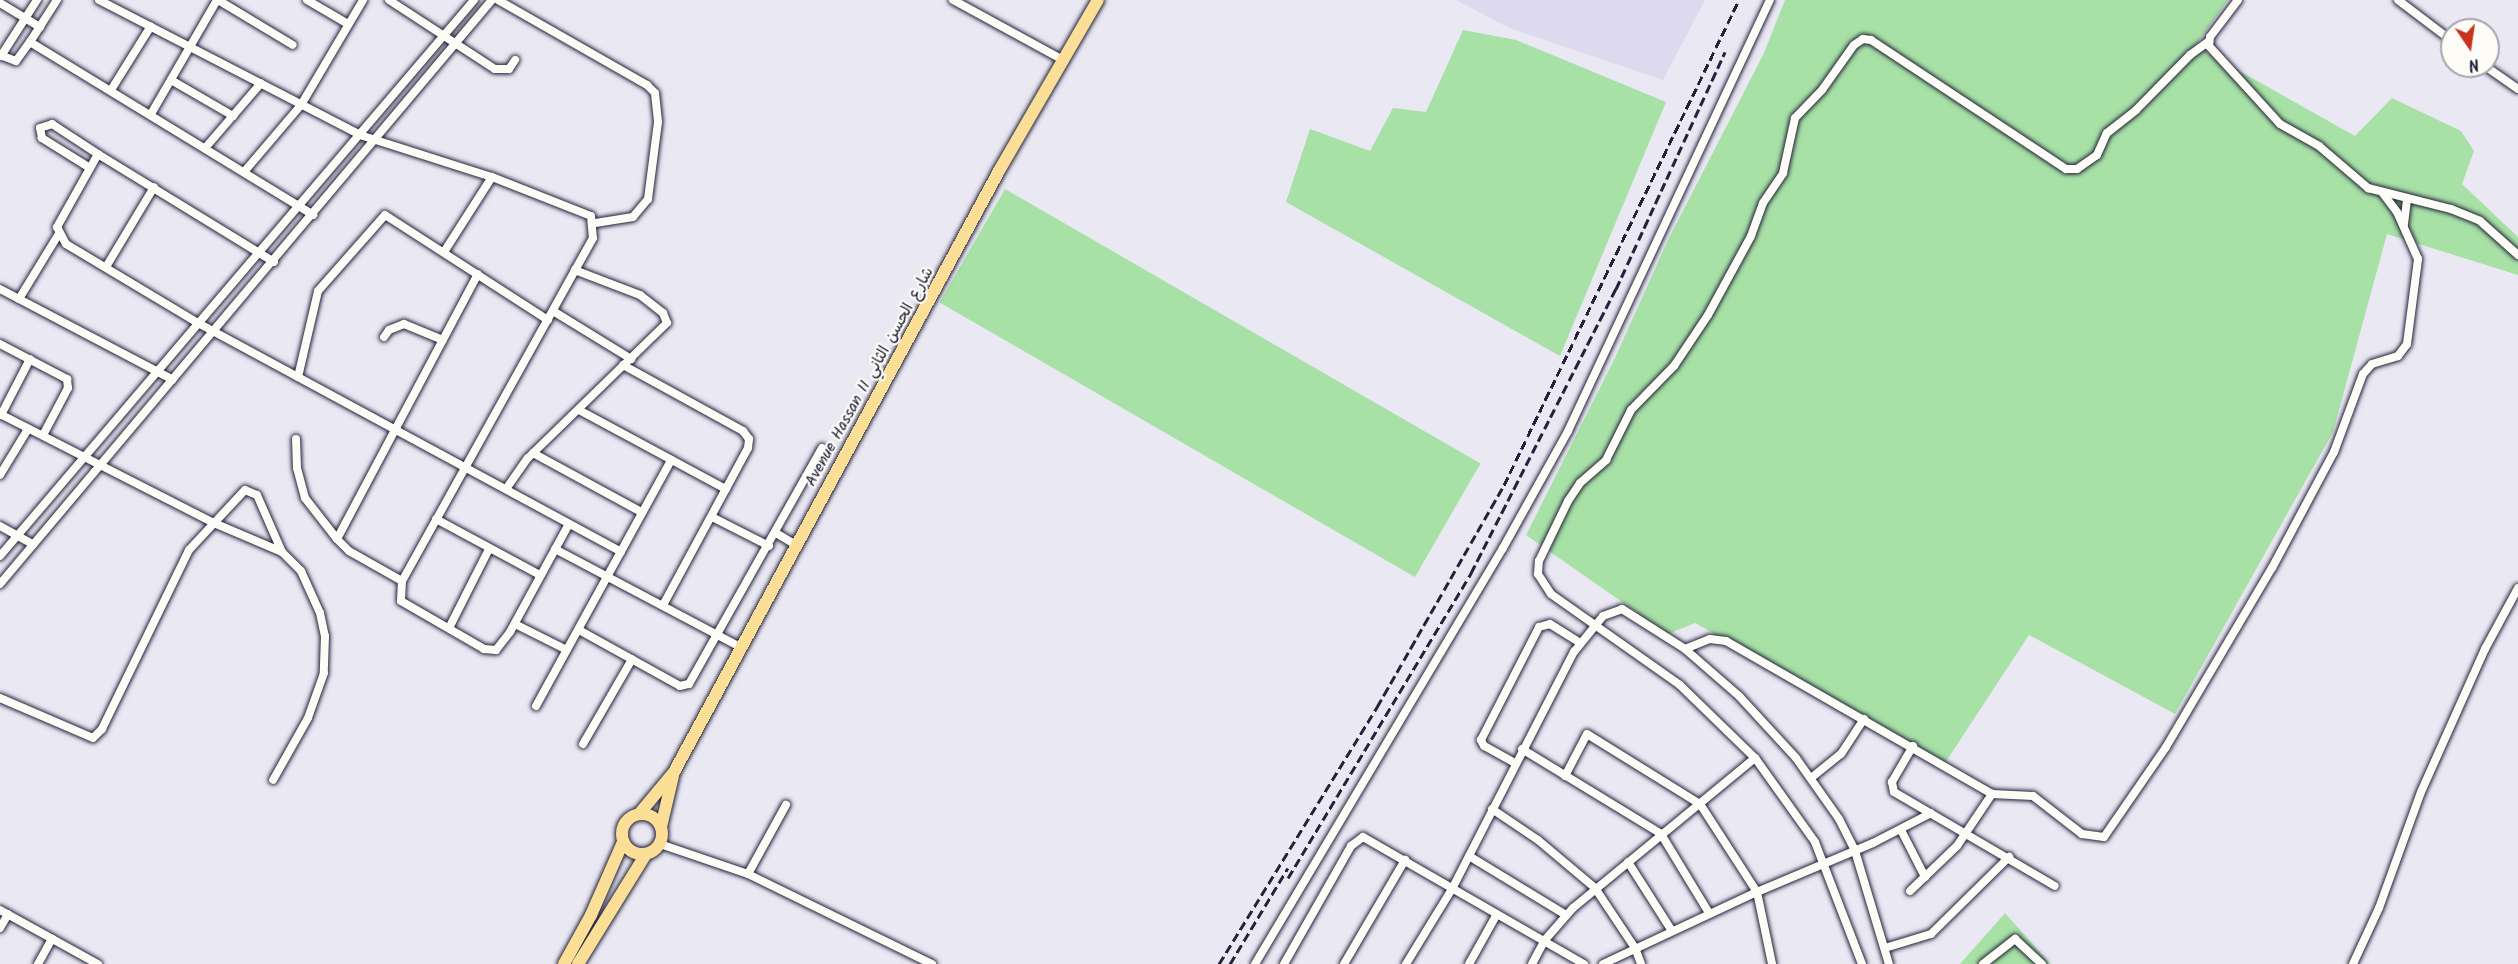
<!DOCTYPE html>
<meta charset="utf-8">
<style>
body{margin:0}
#map{position:relative;width:2518px;height:964px;overflow:hidden;background:#eae8f3;font-family:Kalam,"Playpen Sans Arabic",sans-serif}
div>[style]{position:absolute}
[style*='--x']{left:calc(var(--x)*1px);top:calc(var(--y)*1px);width:calc(var(--w)*1px);rotate:calc(var(--a)*1deg)}
.built>*{inset:0;background:#dddaf0}
.green>*{inset:0;background:#a7e1a6;transform-origin:0 0}
.roads{filter:drop-shadow(0 0 2px #22223b) drop-shadow(0 0 2px #22223b)}
.street>*{height:8px;margin:-4px;padding:0 4px;transform-origin:4px;border-radius:4px;background:#fdfcf7}
.primary>*{height:12px;margin:-6px;padding:0 6px;transform-origin:6px;border-radius:6px;background:#fbdf96}
.primary>.ring{margin:-6px;padding:0;box-sizing:content-box;background:none;border:12px solid #fbdf96;border-radius:50%}
.rail>*{height:3px;margin-top:-1.5px;transform-origin:0;background:repeating-linear-gradient(90deg,#22223b 0 9px,transparent 0 13.5px)}
span{translate:-50% -50%;white-space:nowrap;text-align:center;line-height:1.15;-webkit-text-stroke:4.5px #fdfcf7;paint-order:stroke}
.street-label{font-size:16px;color:#22223b}
.north{position:absolute;left:2440px;top:18px;width:60px;height:60px;box-sizing:border-box;background:#fdfcf7;border:2px solid #a5a5ac;border-radius:50%;rotate:167deg;font-size:16px;font-weight:700;line-height:24px;text-align:center;color:#22223b}
.north::after{content:'';display:block;margin:auto;width:21px;height:27px;background:#c8321e;clip-path:polygon(50% 0,100% 100%,50% 72%,0 100%)}
</style>
<div id="map">
<div class="built">
<i style="clip-path:polygon(1456px 0,1705px 0,1663px 80px,1509px 28px)"></i>
</div>
<div class="green">
<i style="clip-path:polygon(1785px 0,2228px 0,2195px 46px,2355px 136px,2392px 98px,2461px 131px,2474px 151px,2462px 184px,2518px 237px,2518px 275px,2387px 234px,2333px 432px,2175px 714px,2029px 635px,1945px 763px,1695px 623px,1668px 634px,1526px 535px,1615px 358px,1668px 240px,1764px 53px)"></i>
<i style="clip-path:polygon(1463px 30px,1516px 40px,1666px 102px,1560px 356px,1286px 202px,1310px 129px,1370px 151px,1393px 108px,1426px 112px)"></i>
<i style="left:1005px;top:189px;width:549px;height:131px;rotate:30deg"></i>
<i style="clip-path:polygon(2005px 913px,2050px 964px,1960px 964px)"></i>
</div>
<div class="roads">
<div class="street">
<i style="--x:99;--y:0;--w:294;--a:27.3"></i>
<i style="--x:360;--y:135;--w:139;--a:17.7"></i>
<i style="--x:492;--y:177;--w:106;--a:21.5"></i>
<i style="--x:591;--y:216;--w:22;--a:85"></i>
<i style="--x:593;--y:238;--w:393;--a:119.1"></i>
<i style="--x:402;--y:581;--w:20;--a:93"></i>
<i style="--x:401;--y:601;--w:96;--a:30"></i>
<i style="--x:484;--y:649;--w:12;--a:5"></i>
<i style="--x:496;--y:650;--w:23;--a:-52"></i>
<i style="--x:510;--y:632;--w:123;--a:-61.4"></i>
<i style="--x:218;--y:0;--w:87;--a:31"></i>
<i style="--x:307;--y:0;--w:48;--a:30.3"></i>
<i style="--x:389;--y:0;--w:126;--a:33.1"></i>
<i style="--x:495;--y:69;--w:14;--a:0"></i>
<i style="--x:509;--y:69;--w:11;--a:-56"></i>
<i style="--x:498;--y:0;--w:172;--a:29.7"></i>
<i style="--x:647;--y:85;--w:11;--a:45"></i>
<i style="--x:655;--y:93;--w:29;--a:84"></i>
<i style="--x:658;--y:122;--w:78;--a:97.4"></i>
<i style="--x:648;--y:199;--w:23;--a:130"></i>
<i style="--x:633;--y:217;--w:38;--a:171"></i>
<i style="--x:953;--y:0;--w:125;--a:28.6"></i>
<i style="--x:2238;--y:0;--w:46;--a:127.1"></i>
<i style="--x:2210;--y:37;--w:9;--a:96"></i>
<i style="--x:2209;--y:46;--w:105;--a:47.7"></i>
<i style="--x:2280;--y:124;--w:45;--a:29.4"></i>
<i style="--x:2319;--y:146;--w:65;--a:40.6"></i>
<i style="--x:2368;--y:188;--w:86;--a:14.2"></i>
<i style="--x:2451;--y:209;--w:31;--a:22"></i>
<i style="--x:2480;--y:221;--w:51;--a:41.8"></i>
<i style="--x:2398;--y:0;--w:68;--a:37.2"></i>
<i style="--x:0;--y:3;--w:47;--a:31"></i>
<i style="--x:30;--y:42;--w:50;--a:-57.3"></i>
<i style="--x:0;--y:55;--w:17;--a:21"></i>
<i style="--x:16;--y:61;--w:24;--a:-54"></i>
<i style="--x:30;--y:42;--w:332;--a:31.4"></i>
<i style="--x:1;--y:56;--w:67;--a:-57.3"></i>
<i style="--x:2485;--y:66;--w:40;--a:34.9"></i>
<i style="--x:171;--y:80;--w:72;--a:30.1"></i>
<i style="--x:111;--y:90;--w:75;--a:-58"></i>
<i style="--x:151;--y:114;--w:132;--a:-59.9"></i>
<i style="--x:206;--y:147;--w:84;--a:-49.3"></i>
<i style="--x:90;--y:168;--w:57;--a:-148"></i>
<i style="--x:42;--y:138;--w:10;--a:-101"></i>
<i style="--x:40;--y:128;--w:13;--a:-18"></i>
<i style="--x:52;--y:124;--w:55;--a:33.1"></i>
<i style="--x:244;--y:172;--w:88;--a:-49.6"></i>
<i style="--x:301;--y:105;--w:122;--a:-59.4"></i>
<i style="--x:2404;--y:224;--w:26;--a:-83"></i>
<i style="--x:444;--y:252;--w:89;--a:-57.4"></i>
<i style="--x:274;--y:262;--w:206;--a:-148.5"></i>
<i style="--x:98;--y:154;--w:84;--a:119.3"></i>
<i style="--x:57;--y:227;--w:19;--a:62"></i>
<i style="--x:66;--y:244;--w:154;--a:30.9"></i>
<i style="--x:198;--y:323;--w:481;--a:28.4"></i>
<i style="--x:106;--y:267;--w:93;--a:-59"></i>
<i style="--x:0;--y:289;--w:195;--a:27.7"></i>
<i style="--x:19;--y:299;--w:75;--a:-58.6"></i>
<i style="--x:553;--y:311;--w:92;--a:31.6"></i>
<i style="--x:384;--y:337;--w:9;--a:-54"></i>
<i style="--x:389;--y:330;--w:16;--a:-22"></i>
<i style="--x:404;--y:324;--w:42;--a:22.3"></i>
<i style="--x:0;--y:344;--w:76;--a:27.6"></i>
<i style="--x:67;--y:379;--w:9;--a:84"></i>
<i style="--x:68;--y:388;--w:53;--a:118"></i>
<i style="--x:623;--y:365;--w:137;--a:28.8"></i>
<i style="--x:743;--y:431;--w:10;--a:53"></i>
<i style="--x:749;--y:439;--w:9;--a:96"></i>
<i style="--x:748;--y:448;--w:179;--a:118.4"></i>
<i style="--x:298;--y:377;--w:88;--a:-76.9"></i>
<i style="--x:318;--y:291;--w:101;--a:-48.6"></i>
<i style="--x:385;--y:215;--w:194;--a:32.8"></i>
<i style="--x:579;--y:410;--w:167;--a:28.3"></i>
<i style="--x:0;--y:414;--w:240;--a:27"></i>
<i style="--x:214;--y:523;--w:74;--a:23.1"></i>
<i style="--x:282;--y:552;--w:27;--a:45"></i>
<i style="--x:301;--y:571;--w:46;--a:65.7"></i>
<i style="--x:320;--y:613;--w:24;--a:78"></i>
<i style="--x:325;--y:636;--w:37;--a:92"></i>
<i style="--x:324;--y:673;--w:48;--a:109.6"></i>
<i style="--x:308;--y:718;--w:71;--a:119.4"></i>
<i style="--x:1;--y:415;--w:63;--a:-62.6"></i>
<i style="--x:296;--y:439;--w:29;--a:88"></i>
<i style="--x:297;--y:468;--w:31;--a:75"></i>
<i style="--x:305;--y:498;--w:52;--a:52"></i>
<i style="--x:533;--y:453;--w:123;--a:28.6"></i>
<i style="--x:0;--y:475;--w:54;--a:-58.7"></i>
<i style="--x:506;--y:489;--w:38;--a:-55"></i>
<i style="--x:528;--y:458;--w:194;--a:-44.2"></i>
<i style="--x:667;--y:323;--w:11;--a:-112"></i>
<i style="--x:663;--y:313;--w:29;--a:-142"></i>
<i style="--x:640;--y:295;--w:70;--a:-159"></i>
<i style="--x:712;--y:517;--w:64;--a:27"></i>
<i style="--x:436;--y:519;--w:118;--a:28.3"></i>
<i style="--x:0;--y:526;--w:38;--a:29"></i>
<i style="--x:776;--y:533;--w:23;--a:31"></i>
<i style="--x:555;--y:549;--w:209;--a:27.9"></i>
<i style="--x:0;--y:556;--w:731;--a:-49.55"></i>
<i style="--x:402;--y:581;--w:61;--a:-150.5"></i>
<i style="--x:349;--y:551;--w:17;--a:-135"></i>
<i style="--x:337;--y:539;--w:300;--a:-62"></i>
<i style="--x:0;--y:584;--w:764;--a:-49.89"></i>
<i style="--x:515;--y:624;--w:58;--a:26.6"></i>
<i style="--x:449;--y:628;--w:89;--a:-63.1"></i>
<i style="--x:579;--y:630;--w:115;--a:29"></i>
<i style="--x:680;--y:686;--w:9;--a:-13"></i>
<i style="--x:689;--y:684;--w:271;--a:-60.6"></i>
<i style="--x:1685;--y:649;--w:27;--a:-22"></i>
<i style="--x:1710;--y:639;--w:16;--a:7"></i>
<i style="--x:1726;--y:641;--w:307;--a:29.9"></i>
<i style="--x:1992;--y:794;--w:41;--a:2.8"></i>
<i style="--x:2033;--y:796;--w:62;--a:37.8"></i>
<i style="--x:2082;--y:834;--w:22;--a:8"></i>
<i style="--x:2104;--y:837;--w:109;--a:-55.4"></i>
<i style="--x:2166;--y:747;--w:208;--a:-59.4"></i>
<i style="--x:2272;--y:568;--w:132;--a:-61.9"></i>
<i style="--x:2334;--y:452;--w:83;--a:-69.6"></i>
<i style="--x:2363;--y:374;--w:13;--a:-48"></i>
<i style="--x:2372;--y:364;--w:27;--a:-17"></i>
<i style="--x:2398;--y:356;--w:15;--a:-53"></i>
<i style="--x:2407;--y:344;--w:86;--a:-82.6"></i>
<i style="--x:2418;--y:259;--w:51;--a:-114.1"></i>
<i style="--x:2397;--y:212;--w:25;--a:-127"></i>
<i style="--x:0;--y:698;--w:101;--a:23.3"></i>
<i style="--x:93;--y:738;--w:13;--a:-45"></i>
<i style="--x:102;--y:729;--w:199;--a:-64.1"></i>
<i style="--x:189;--y:550;--w:82;--a:-47"></i>
<i style="--x:245;--y:490;--w:13;--a:23"></i>
<i style="--x:257;--y:495;--w:62;--a:66.3"></i>
<i style="--x:536;--y:706;--w:281;--a:-61.2"></i>
<i style="--x:583;--y:744;--w:98;--a:-60"></i>
<i style="--x:1913;--y:746;--w:42;--a:120.3"></i>
<i style="--x:1892;--y:782;--w:10;--a:79"></i>
<i style="--x:1894;--y:792;--w:186;--a:30.3"></i>
<i style="--x:1522;--y:749;--w:163;--a:31.4"></i>
<i style="--x:1661;--y:834;--w:92;--a:58.7"></i>
<i style="--x:1515;--y:763;--w:35;--a:-151"></i>
<i style="--x:1484;--y:746;--w:7;--a:-117"></i>
<i style="--x:1481;--y:740;--w:127;--a:-62.8"></i>
<i style="--x:1539;--y:627;--w:11;--a:-15"></i>
<i style="--x:1550;--y:624;--w:36;--a:32"></i>
<i style="--x:1565;--y:776;--w:47;--a:-62.4"></i>
<i style="--x:1587;--y:734;--w:133;--a:31.8"></i>
<i style="--x:1700;--y:804;--w:105;--a:57.1"></i>
<i style="--x:1757;--y:892;--w:126;--a:-22.9"></i>
<i style="--x:1873;--y:843;--w:65;--a:-27.3"></i>
<i style="--x:1811;--y:778;--w:38;--a:-39"></i>
<i style="--x:1841;--y:754;--w:42;--a:-56.7"></i>
<i style="--x:1492;--y:809;--w:55;--a:34"></i>
<i style="--x:1538;--y:840;--w:75;--a:40.1"></i>
<i style="--x:1595;--y:888;--w:72;--a:56.3"></i>
<i style="--x:1635;--y:948;--w:17;--a:69"></i>
<i style="--x:1901;--y:830;--w:53;--a:62.9"></i>
<i style="--x:660;--y:844;--w:93;--a:18.8"></i>
<i style="--x:748;--y:874;--w:205;--a:26.1"></i>
<i style="--x:1469;--y:856;--w:114;--a:31.3"></i>
<i style="--x:1628;--y:862;--w:82;--a:57.5"></i>
<i style="--x:748;--y:874;--w:79;--a:-61.2"></i>
<i style="--x:1910;--y:891;--w:65;--a:-43.8"></i>
<i style="--x:1957;--y:846;--w:63;--a:-56.1"></i>
<i style="--x:0;--y:910;--w:112;--a:28.9"></i>
<i style="--x:0;--y:928;--w:16;--a:-60"></i>
<i style="--x:1885;--y:948;--w:48;--a:-16.9"></i>
<i style="--x:1931;--y:934;--w:110;--a:-44.6"></i>
<i style="--x:38;--y:964;--w:29;--a:-61"></i>
<i style="--x:1255;--y:964;--w:484;--a:-59.2"></i>
<i style="--x:1503;--y:548;--w:134;--a:-60.9"></i>
<i style="--x:1568;--y:431;--w:476;--a:-64.9"></i>
<i style="--x:1284;--y:964;--w:136;--a:-60.4"></i>
<i style="--x:1351;--y:846;--w:15;--a:-37"></i>
<i style="--x:1363;--y:837;--w:255;--a:29.9"></i>
<i style="--x:1344;--y:964;--w:121;--a:-59.6"></i>
<i style="--x:1406;--y:964;--w:88;--a:-58.5"></i>
<i style="--x:1452;--y:889;--w:267;--a:-62.8"></i>
<i style="--x:1574;--y:652;--w:46;--a:-51.1"></i>
<i style="--x:1603;--y:616;--w:20;--a:-20"></i>
<i style="--x:1622;--y:609;--w:75;--a:32.4"></i>
<i style="--x:1685;--y:649;--w:72;--a:41"></i>
<i style="--x:1739;--y:696;--w:84;--a:47.4"></i>
<i style="--x:1796;--y:758;--w:75;--a:54.8"></i>
<i style="--x:1839;--y:819;--w:36;--a:63"></i>
<i style="--x:1855;--y:851;--w:118;--a:73.3"></i>
<i style="--x:1469;--y:964;--w:57;--a:-60.8"></i>
<i style="--x:1532;--y:964;--w:26;--a:-62"></i>
<i style="--x:1544;--y:941;--w:44;--a:-48.7"></i>
<i style="--x:1573;--y:908;--w:236;--a:-39.5"></i>
<i style="--x:1603;--y:964;--w:170;--a:-25.1"></i>
<i style="--x:1757;--y:892;--w:74;--a:78.2"></i>
<i style="--x:1862;--y:964;--w:131;--a:-111.1"></i>
<i style="--x:1815;--y:842;--w:103;--a:-125.5"></i>
<i style="--x:1755;--y:758;--w:105;--a:-135.8"></i>
<i style="--x:1680;--y:685;--w:158;--a:-144.8"></i>
<i style="--x:1551;--y:594;--w:24;--a:-123"></i>
<i style="--x:1538;--y:574;--w:13;--a:-86"></i>
<i style="--x:1539;--y:561;--w:67;--a:-64.2"></i>
<i style="--x:1568;--y:501;--w:22;--a:-56"></i>
<i style="--x:1580;--y:483;--w:35;--a:-41"></i>
<i style="--x:1606;--y:460;--w:56;--a:-63.4"></i>
<i style="--x:1631;--y:410;--w:62;--a:-45.7"></i>
<i style="--x:1674;--y:366;--w:61;--a:-56.3"></i>
<i style="--x:1708;--y:315;--w:90;--a:-61.4"></i>
<i style="--x:1751;--y:236;--w:35;--a:-70"></i>
<i style="--x:1763;--y:203;--w:36;--a:-56"></i>
<i style="--x:1783;--y:173;--w:56;--a:-77.7"></i>
<i style="--x:1795;--y:118;--w:39;--a:-46"></i>
<i style="--x:1822;--y:90;--w:55;--a:-54.6"></i>
<i style="--x:1854;--y:45;--w:11;--a:-34"></i>
<i style="--x:1863;--y:39;--w:8;--a:7"></i>
<i style="--x:1871;--y:40;--w:234;--a:33.5"></i>
<i style="--x:2066;--y:169;--w:11;--a:0"></i>
<i style="--x:2077;--y:169;--w:24;--a:-35"></i>
<i style="--x:2097;--y:155;--w:24;--a:-66"></i>
<i style="--x:2107;--y:133;--w:37;--a:-38"></i>
<i style="--x:2136;--y:110;--w:77;--a:-45.5"></i>
<i style="--x:2190;--y:55;--w:22;--a:-36"></i>
<i style="--x:1983;--y:964;--w:41;--a:-38"></i>
<i style="--x:2015;--y:939;--w:37;--a:43"></i>
<i style="--x:2353;--y:964;--w:62;--a:-65.1"></i>
<i style="--x:2379;--y:908;--w:123;--a:-70.1"></i>
<i style="--x:2421;--y:792;--w:157;--a:-65.9"></i>
<i style="--x:2485;--y:649;--w:69;--a:-61.6"></i>
</div>
<div class="primary">
<i class="ring" style="left:622px;top:814px;width:28px;height:28px"></i>
<i style="--x:639;--y:814;--w:55;--a:-50.2"></i>
<i style="--x:674;--y:772;--w:685;--a:-61.6"></i>
<i style="--x:1000;--y:169;--w:195;--a:-59.9"></i>
<i style="--x:661;--y:827;--w:52;--a:-76.8"></i>
<i style="--x:564;--y:964;--w:56;--a:-61.1"></i>
<i style="--x:591;--y:915;--w:80;--a:-66.3"></i>
<i style="--x:578;--y:964;--w:129;--a:-58.3"></i>
</div>
</div>
<div class="rail">
<i style="--x:1288;--y:878;--w:356;--a:-59"></i>
<i style="--x:1471;--y:573;--w:319;--a:-63"></i>
<i style="--x:1616;--y:289;--w:261;--a:-65.3"></i>
<i style="--x:1219;--y:964;--w:302;--a:-58.4"></i>
<i style="--x:1377;--y:707;--w:256;--a:-60.2"></i>
<i style="--x:1504;--y:485;--w:539;--a:-64.15"></i>
<i style="--x:1230;--y:964;--w:112;--a:-58.9"></i>
</div>
<div class="street-label">
<span style="left:870px;top:377px;rotate:-61deg">Avenue Hassan II شارع الحسن الثاني</span>
</div>
<div class="north">N</div>
</div>
